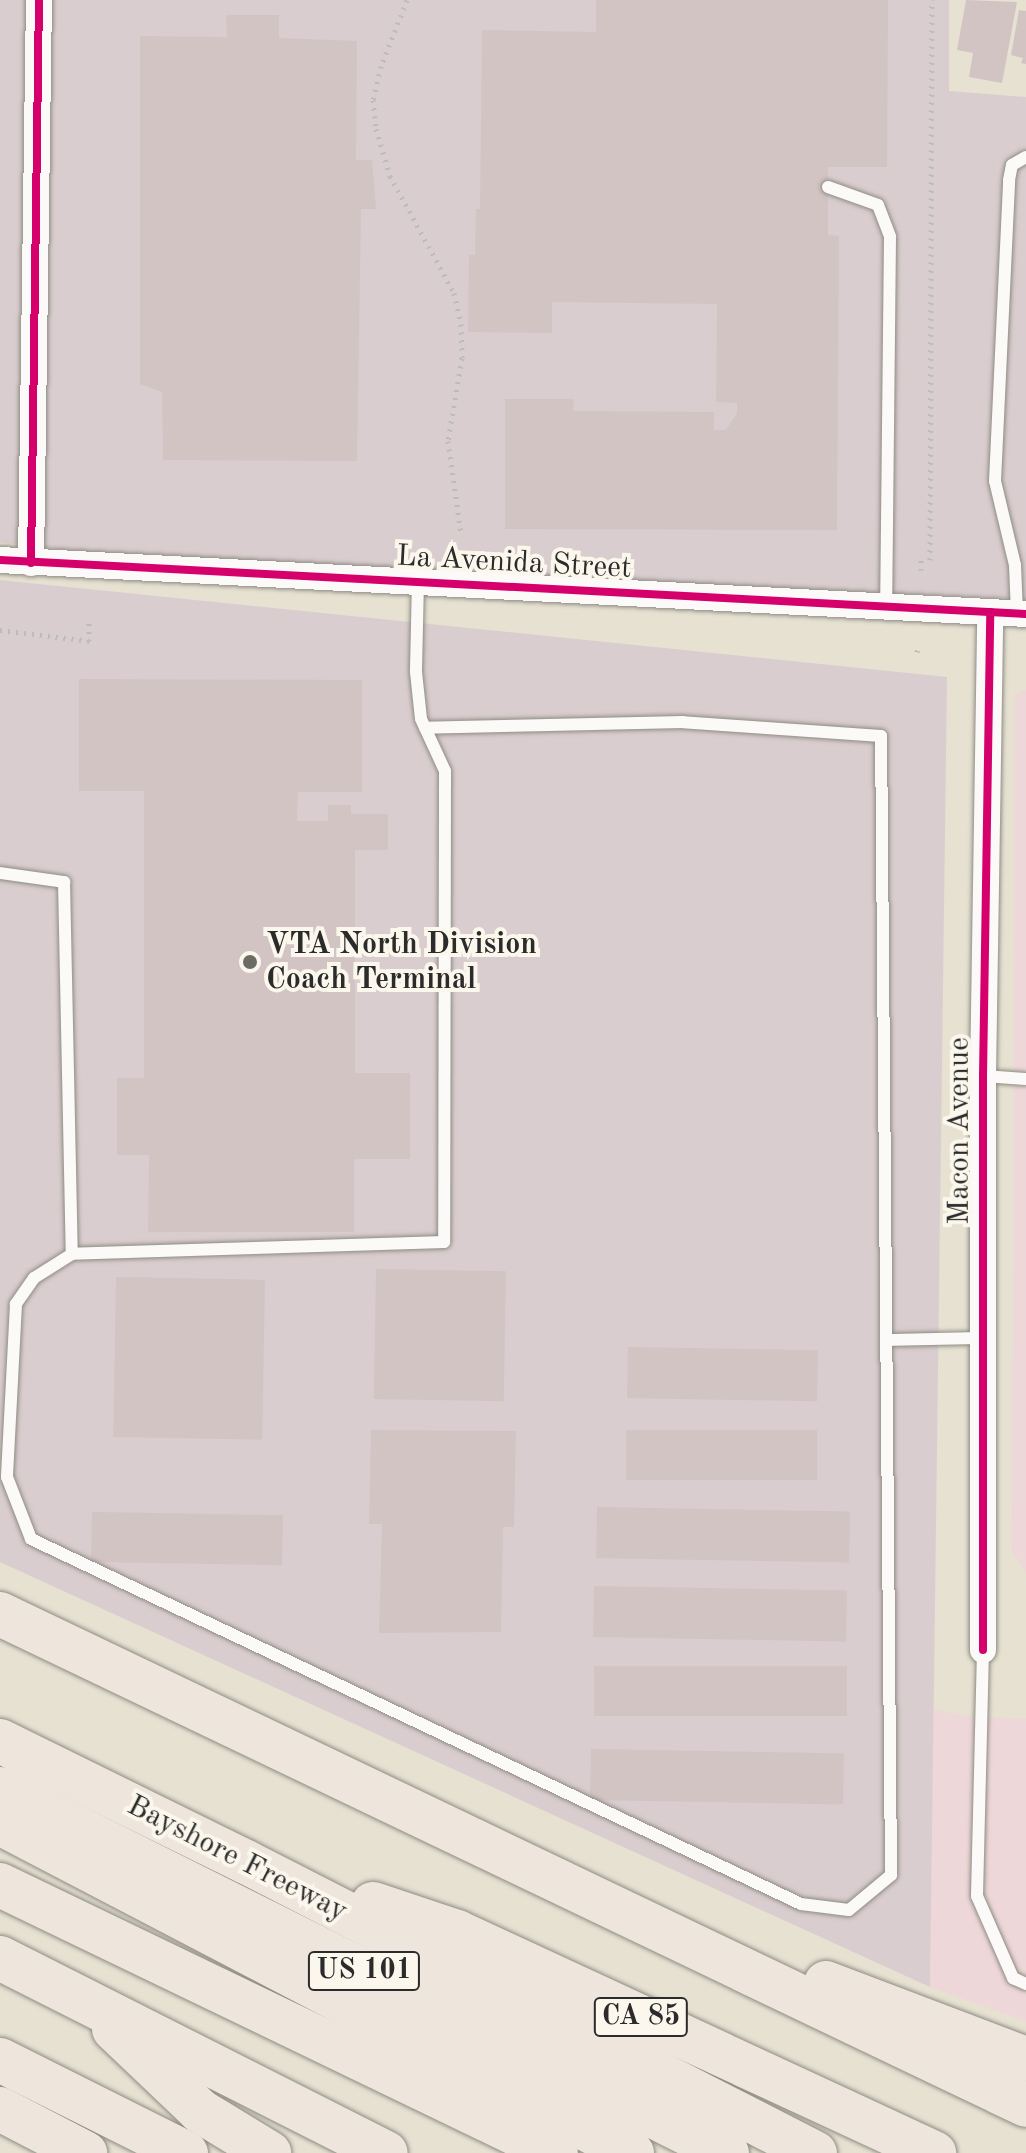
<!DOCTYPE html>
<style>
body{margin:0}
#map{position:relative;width:1026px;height:2153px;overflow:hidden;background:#e6e1d1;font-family:"Old Standard TT",serif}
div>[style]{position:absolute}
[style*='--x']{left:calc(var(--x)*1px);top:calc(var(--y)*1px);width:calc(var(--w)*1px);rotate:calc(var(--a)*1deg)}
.built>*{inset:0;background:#eed7d8}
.industrial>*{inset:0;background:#dacdcf}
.building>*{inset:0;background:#d2c4c3;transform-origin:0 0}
.path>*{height:5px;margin-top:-2.5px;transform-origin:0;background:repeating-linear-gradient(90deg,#bcbcb9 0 2px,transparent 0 8px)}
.roads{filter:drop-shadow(0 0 2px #8e8c84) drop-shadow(0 0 2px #8e8c84)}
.lane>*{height:12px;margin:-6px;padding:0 6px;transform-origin:6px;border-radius:6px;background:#fbfaf8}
.street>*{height:26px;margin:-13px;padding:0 13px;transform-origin:13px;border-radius:13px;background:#fbfaf8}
.highway>*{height:44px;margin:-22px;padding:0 22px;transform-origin:22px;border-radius:22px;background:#eee5dd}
.cycleway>*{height:8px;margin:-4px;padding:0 4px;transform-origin:4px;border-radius:4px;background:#d6006c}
.dots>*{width:22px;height:22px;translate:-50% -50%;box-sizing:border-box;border:4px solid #fbf7ec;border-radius:50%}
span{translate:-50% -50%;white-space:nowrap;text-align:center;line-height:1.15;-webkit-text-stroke:8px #fbf7ec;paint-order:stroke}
.shield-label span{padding:2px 6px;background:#fbf7ec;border:2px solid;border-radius:6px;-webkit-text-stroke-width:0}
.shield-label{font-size:28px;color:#2b2b2b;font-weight:700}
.street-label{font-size:30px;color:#2b2b2b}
.poi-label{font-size:30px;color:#2b2b2b;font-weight:700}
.left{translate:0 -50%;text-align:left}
</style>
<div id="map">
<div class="built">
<i style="clip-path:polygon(1026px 690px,1026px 1573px,1012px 1550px,1015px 694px)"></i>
<i style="clip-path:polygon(933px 1709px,970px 1717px,1026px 1719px,1026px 2021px,930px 1987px)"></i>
</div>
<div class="industrial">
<i style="clip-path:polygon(0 0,949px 0,949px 91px,1026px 97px,1026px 599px,183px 564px,0 542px)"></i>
<i style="clip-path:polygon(0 580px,947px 677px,930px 1987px,0 1562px)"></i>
</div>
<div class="building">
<i style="clip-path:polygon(596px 0,888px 0,887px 167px,828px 167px,828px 235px,839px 236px,837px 530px,505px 529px,505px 399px,574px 399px,573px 411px,714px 412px,714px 430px,726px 430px,737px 413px,737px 403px,716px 402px,717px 304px,552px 302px,552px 333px,468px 332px,469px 255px,475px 255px,476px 209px,480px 209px,482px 30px,596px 32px)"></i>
<i style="clip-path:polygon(966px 0,1017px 2px,1002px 83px,969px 77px,973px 53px,957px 50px)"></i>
<i style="clip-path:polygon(1019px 10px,1026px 11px,1026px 64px,1021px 63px,1023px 58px,1011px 55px)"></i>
<i style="clip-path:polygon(226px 15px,279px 15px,279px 38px,357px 41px,356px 160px,372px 160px,376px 209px,361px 209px,357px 461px,163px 460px,162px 392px,140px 384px,140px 36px,227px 37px)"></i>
<i style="clip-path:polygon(79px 679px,362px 680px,362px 792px,298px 792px,297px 821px,328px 821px,328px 805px,351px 805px,351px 814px,388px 814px,388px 850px,355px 850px,355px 1073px,410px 1073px,410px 1159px,354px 1159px,354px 1232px,148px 1232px,149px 1155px,117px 1155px,117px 1078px,144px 1078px,144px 791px,79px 791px)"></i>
<i style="left:376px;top:1269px;width:130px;height:130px;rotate:1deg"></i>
<i style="left:116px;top:1277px;width:149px;height:160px;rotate:1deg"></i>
<i style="left:628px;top:1347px;width:190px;height:51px;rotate:1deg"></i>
<i style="clip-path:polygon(371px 1430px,516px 1431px,514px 1527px,503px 1527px,501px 1632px,379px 1633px,382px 1524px,369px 1524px)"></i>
<i style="left:626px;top:1430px;width:191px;height:50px"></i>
<i style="left:597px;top:1507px;width:253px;height:51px;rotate:1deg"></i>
<i style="left:92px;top:1512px;width:191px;height:50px;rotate:1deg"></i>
<i style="left:594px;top:1586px;width:253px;height:51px;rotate:1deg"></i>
<i style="left:594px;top:1666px;width:253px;height:50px"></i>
<i style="left:591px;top:1749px;width:253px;height:51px;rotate:1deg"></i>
</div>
<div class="path">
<i style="--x:407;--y:0;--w:71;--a:111.5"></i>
<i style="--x:381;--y:66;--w:35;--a:103"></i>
<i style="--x:373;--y:100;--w:29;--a:84"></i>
<i style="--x:376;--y:129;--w:49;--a:73.4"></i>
<i style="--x:390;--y:176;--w:133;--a:61.3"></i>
<i style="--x:454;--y:293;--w:32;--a:77"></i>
<i style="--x:461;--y:324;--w:34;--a:88"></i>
<i style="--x:462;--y:358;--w:84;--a:99.6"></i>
<i style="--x:448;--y:441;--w:93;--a:82"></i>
<i style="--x:930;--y:560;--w:560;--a:-89.8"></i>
<i style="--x:921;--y:570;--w:11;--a:-90"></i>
<i style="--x:0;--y:630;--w:90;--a:7"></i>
<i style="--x:89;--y:641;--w:22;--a:-90"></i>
<i style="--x:917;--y:652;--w:6;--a:-81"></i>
</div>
<div class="roads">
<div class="lane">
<i style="--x:828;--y:187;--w:53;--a:19.8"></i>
<i style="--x:878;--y:205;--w:34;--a:69"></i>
<i style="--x:890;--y:237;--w:369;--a:90.6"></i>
<i style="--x:418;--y:581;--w:91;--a:91.3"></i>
<i style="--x:416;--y:672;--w:47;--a:83.9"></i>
<i style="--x:421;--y:719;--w:57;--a:65.2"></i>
<i style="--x:445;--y:771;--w:471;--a:90.1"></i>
<i style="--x:444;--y:1242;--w:372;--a:178.2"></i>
<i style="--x:72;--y:1254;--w:45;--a:147.7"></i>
<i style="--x:34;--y:1278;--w:32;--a:125"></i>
<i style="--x:16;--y:1304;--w:173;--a:93"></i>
<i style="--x:7;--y:1477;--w:66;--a:68.8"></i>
<i style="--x:31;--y:1539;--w:852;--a:25.36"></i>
<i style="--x:801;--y:1904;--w:48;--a:7.1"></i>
<i style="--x:849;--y:1910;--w:55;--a:-39.8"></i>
<i style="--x:891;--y:1875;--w:1139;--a:-90.5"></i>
<i style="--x:881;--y:736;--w:198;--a:-176"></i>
<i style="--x:683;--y:722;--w:258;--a:178.7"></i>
<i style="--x:1017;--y:613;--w:48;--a:-92.4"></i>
<i style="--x:1015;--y:565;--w:86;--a:-103.4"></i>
<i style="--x:995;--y:481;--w:301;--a:-87.3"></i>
<i style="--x:1009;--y:180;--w:15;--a:-79"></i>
<i style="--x:1012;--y:165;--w:16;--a:-30"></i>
<i style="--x:0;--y:873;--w:65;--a:8"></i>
<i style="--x:64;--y:882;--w:372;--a:88.8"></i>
<i style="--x:983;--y:1076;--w:43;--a:4"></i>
<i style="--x:888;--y:1340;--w:96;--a:-1.2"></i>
<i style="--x:983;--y:1650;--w:246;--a:91.4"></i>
<i style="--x:977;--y:1896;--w:90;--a:66.3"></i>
<i style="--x:1013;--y:1978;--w:14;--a:25"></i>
</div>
<div class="street">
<i style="--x:0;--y:560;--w:1027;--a:3.01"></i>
<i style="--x:31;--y:563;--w:563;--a:-89.19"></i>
<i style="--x:983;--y:1650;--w:574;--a:-90"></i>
<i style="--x:983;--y:1076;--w:464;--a:-89.1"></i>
</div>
<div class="highway">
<i style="--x:0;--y:1614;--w:1137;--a:25.57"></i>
<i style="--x:0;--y:1741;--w:274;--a:26.2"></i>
<i style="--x:246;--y:1862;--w:639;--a:27.09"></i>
<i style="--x:0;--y:1789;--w:813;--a:26.6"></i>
<i style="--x:0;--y:1823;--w:713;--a:27.57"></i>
<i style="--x:0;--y:1885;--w:617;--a:25.73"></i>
<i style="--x:373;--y:1904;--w:89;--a:18.4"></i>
<i style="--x:457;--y:1932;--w:526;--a:24.86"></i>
<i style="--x:0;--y:1958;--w:432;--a:26.8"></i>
<i style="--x:826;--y:1983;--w:214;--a:20.8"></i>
<i style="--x:114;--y:2029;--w:119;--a:43.6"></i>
<i style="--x:200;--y:2111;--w:81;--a:31.3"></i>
<i style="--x:0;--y:2060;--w:208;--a:26.6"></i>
<i style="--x:0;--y:2109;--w:96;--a:27.4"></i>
</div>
</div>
<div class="cycleway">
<i style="--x:0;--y:560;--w:1027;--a:3.01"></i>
<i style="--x:31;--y:563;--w:563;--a:-89.19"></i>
<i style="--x:983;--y:1650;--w:574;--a:-90"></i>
<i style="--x:983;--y:1076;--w:464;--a:-89.1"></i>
</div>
<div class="dots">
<i style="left:250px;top:962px;background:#6c6b65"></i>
</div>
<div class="shield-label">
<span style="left:364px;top:1971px">US 101</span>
<span style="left:641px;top:2017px">CA 85</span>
</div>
<div class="street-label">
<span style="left:514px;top:563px;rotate:3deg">La Avenida Street</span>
<span style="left:960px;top:1131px;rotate:-90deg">Macon Avenue</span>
<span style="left:237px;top:1859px;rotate:27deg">Bayshore Freeway</span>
</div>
<div class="poi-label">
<span class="left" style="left:266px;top:962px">VTA North Division<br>Coach Terminal</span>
</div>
</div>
